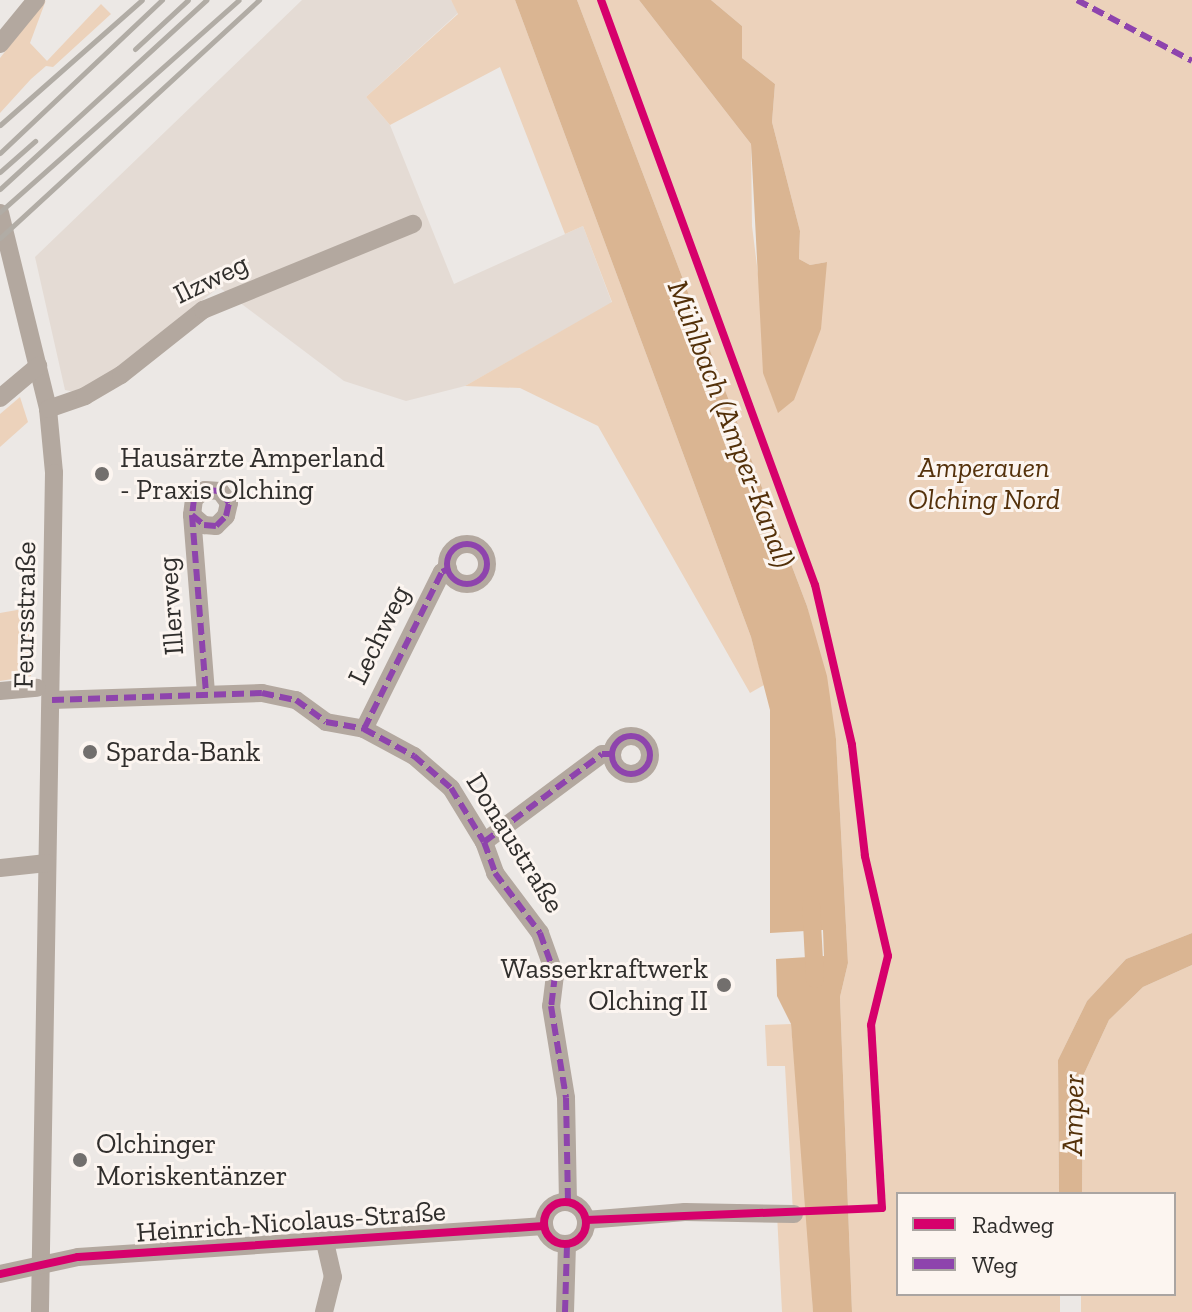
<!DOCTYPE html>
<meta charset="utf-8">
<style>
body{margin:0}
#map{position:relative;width:1192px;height:1312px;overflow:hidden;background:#ece8e5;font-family:"Zilla Slab",serif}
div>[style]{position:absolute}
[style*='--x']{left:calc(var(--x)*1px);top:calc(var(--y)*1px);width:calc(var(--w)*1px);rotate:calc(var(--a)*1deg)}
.built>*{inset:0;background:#e4dbd4}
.green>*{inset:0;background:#ecd2bb}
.water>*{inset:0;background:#dab592}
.canal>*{height:18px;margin:-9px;padding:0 9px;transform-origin:9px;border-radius:9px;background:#dab592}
.minor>*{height:18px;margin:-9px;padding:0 9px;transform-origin:9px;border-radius:9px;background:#b3a89f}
.minor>.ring{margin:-9px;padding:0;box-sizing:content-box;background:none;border:18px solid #b3a89f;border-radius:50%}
.rail>*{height:5px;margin:-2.5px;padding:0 2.5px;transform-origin:2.5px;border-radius:2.5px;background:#b1aca5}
.quiet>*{height:6px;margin-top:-3px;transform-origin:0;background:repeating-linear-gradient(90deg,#8e44ad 0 12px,transparent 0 18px)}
.quiet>.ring{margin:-3px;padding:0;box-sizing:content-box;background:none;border:6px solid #8e44ad;border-radius:50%}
.cycleway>*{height:8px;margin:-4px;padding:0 4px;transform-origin:4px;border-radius:4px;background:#d6006c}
.cycleway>.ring{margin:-4px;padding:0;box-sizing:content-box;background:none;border:8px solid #d6006c;border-radius:50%}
.dots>*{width:22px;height:22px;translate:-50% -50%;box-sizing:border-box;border:4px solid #fcf5f0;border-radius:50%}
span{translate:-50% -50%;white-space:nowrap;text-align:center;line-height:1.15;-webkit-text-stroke:6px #fcf5f0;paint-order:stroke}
.street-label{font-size:28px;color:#302e2c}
.poi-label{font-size:28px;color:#302e2c}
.left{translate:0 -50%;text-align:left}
.right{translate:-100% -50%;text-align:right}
.park-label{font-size:28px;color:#54310b;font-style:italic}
.water-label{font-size:30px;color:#533009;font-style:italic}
.legend{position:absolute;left:896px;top:1192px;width:280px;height:104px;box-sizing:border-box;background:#fcf5f0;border:2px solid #aaa5a2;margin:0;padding:10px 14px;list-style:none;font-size:24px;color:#302e2c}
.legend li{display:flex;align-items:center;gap:16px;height:40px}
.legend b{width:40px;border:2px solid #aaa5a2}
</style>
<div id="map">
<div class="built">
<i style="clip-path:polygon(302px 0,451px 0,458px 13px,366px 97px,390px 125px,454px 284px,583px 226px,612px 303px,465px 386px,406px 401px,344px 381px,219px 287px,100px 382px,79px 393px,65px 390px,35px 257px)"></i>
</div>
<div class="green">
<i style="clip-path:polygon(46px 0,30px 43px,47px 61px,101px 4px,111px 14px,53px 67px,46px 66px,31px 79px,0 113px,0 58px)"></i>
<i style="clip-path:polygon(451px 0,515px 0,751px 637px,764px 685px,750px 693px,598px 426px,520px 388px,465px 386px,612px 302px,583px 226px,565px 234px,500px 67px,390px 125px,366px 97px,458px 14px)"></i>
<i style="clip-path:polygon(577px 0,639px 0,751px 144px,752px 226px,761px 298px,827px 262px,810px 265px,799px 259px,800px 231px,772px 122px,775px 84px,742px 58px,742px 26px,711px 0,1192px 0,1192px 933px,1126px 959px,1087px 1001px,1058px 1060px,1059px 1194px,898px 1194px,898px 1294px,1060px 1294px,1060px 1312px,852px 1312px,840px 997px,848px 963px,836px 739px,807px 606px)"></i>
<i style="clip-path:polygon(20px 397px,28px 422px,0 447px,0 414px)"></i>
<i style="clip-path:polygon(34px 607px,31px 676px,0 681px,0 613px)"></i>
<i style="clip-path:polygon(1192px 965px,1192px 1312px,1081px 1312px,1081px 1294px,1174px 1294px,1174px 1194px,1082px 1194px,1083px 1076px,1109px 1020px,1143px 987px)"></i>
<i style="clip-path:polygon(791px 1024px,806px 1189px,813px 1312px,782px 1312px,777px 1214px,793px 1213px,785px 1066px,767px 1066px,765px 1025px)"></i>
</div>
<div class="water">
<i style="clip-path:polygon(515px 0,577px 0,807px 606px,827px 676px,836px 739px,848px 963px,840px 997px,852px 1312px,813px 1312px,791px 1024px,777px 996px,776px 959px,824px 956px,823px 930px,770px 933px,770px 710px,751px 637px)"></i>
<i style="clip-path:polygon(639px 0,711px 0,742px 26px,742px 58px,775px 84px,772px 122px,800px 231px,799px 259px,810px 265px,827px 262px,821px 329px,794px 400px,778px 413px,763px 373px,751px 144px)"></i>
<i style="clip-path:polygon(1192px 933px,1192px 965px,1143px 987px,1109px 1020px,1083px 1076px,1082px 1194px,1059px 1194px,1058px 1060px,1087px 1001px,1126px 959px)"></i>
</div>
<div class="canal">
<i style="--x:811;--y:905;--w:74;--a:86.9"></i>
</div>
<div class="minor">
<i style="--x:0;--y:44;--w:57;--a:-50.7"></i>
<i style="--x:0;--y:213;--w:202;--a:76.2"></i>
<i style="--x:48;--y:409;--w:64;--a:84.6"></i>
<i style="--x:54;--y:473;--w:839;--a:90.96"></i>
<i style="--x:0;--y:398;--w:50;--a:-40.1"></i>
<i style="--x:48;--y:409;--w:39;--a:-19"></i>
<i style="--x:85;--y:396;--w:42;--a:-30.3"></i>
<i style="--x:121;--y:375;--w:105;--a:-38.4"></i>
<i style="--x:203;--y:310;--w:227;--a:-22.3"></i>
<i style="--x:192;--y:515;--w:16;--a:40"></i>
<i style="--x:204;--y:525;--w:12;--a:5"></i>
<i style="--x:216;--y:526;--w:14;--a:-45"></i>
<i style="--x:226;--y:516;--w:13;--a:-77"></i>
<i style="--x:229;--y:503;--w:15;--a:-127"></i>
<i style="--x:220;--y:491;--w:15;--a:-176"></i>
<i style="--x:205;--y:490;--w:14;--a:141"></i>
<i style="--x:194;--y:499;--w:16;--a:97"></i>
<i style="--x:192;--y:515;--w:179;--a:85.5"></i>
<i class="ring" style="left:447px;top:544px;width:22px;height:22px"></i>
<i style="--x:0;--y:691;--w:37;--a:-5"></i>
<i style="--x:52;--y:700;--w:210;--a:-1.9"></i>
<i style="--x:262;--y:693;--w:35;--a:12"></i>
<i style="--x:296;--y:700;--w:37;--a:36"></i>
<i style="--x:326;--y:722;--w:39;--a:10"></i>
<i style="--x:364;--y:729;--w:57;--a:28.4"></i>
<i style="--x:414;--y:756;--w:49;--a:40.9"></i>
<i style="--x:451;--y:788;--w:63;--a:58.6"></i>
<i style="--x:484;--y:842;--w:33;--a:70"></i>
<i style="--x:495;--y:873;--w:75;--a:53.1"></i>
<i style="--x:540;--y:933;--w:45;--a:70.3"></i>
<i style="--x:555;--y:975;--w:31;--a:97"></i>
<i style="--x:551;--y:1006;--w:93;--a:80.7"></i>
<i style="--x:566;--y:1098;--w:104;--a:88.9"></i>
<i style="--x:364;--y:729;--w:175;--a:-63.6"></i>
<i style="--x:442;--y:572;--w:7;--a:-27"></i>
<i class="ring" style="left:612px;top:736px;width:20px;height:20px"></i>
<i style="--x:484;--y:842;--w:147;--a:-36.7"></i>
<i style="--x:602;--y:754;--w:10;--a:0"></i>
<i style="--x:0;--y:868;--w:47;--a:-6.1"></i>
<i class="ring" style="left:544px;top:1202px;width:24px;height:24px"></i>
<i style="--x:586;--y:1220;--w:99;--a:-4.6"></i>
<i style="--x:685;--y:1212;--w:109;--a:1.1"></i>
<i style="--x:0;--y:1274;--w:80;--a:-12.3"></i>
<i style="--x:78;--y:1257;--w:467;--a:-3.8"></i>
<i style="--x:324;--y:1312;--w:36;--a:-76"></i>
<i style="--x:333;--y:1277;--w:35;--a:-103"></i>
<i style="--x:565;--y:1312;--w:68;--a:-88.3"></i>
</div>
<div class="rail">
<i style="--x:135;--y:49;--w:72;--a:-42.8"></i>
<i style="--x:0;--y:125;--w:189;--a:-41.4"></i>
<i style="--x:0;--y:153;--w:223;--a:-43.4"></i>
<i style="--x:0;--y:172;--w:47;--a:-41.5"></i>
<i style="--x:0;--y:189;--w:280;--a:-42.5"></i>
<i style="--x:0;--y:212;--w:319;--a:-41.6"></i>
<i style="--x:0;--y:238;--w:352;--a:-42.6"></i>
</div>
<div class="quiet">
<i style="--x:1077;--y:0;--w:130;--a:27.9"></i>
<i style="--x:192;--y:515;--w:16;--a:40"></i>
<i style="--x:204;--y:525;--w:12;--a:5"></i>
<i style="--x:216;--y:526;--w:14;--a:-45"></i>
<i style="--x:226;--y:516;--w:13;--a:-77"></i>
<i style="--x:229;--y:503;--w:15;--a:-127"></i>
<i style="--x:220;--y:491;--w:15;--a:-176"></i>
<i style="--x:205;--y:490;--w:14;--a:141"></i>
<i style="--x:194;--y:499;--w:16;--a:97"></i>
<i style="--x:192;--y:515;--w:179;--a:85.5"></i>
<i class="ring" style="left:447px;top:544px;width:34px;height:34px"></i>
<i style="--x:52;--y:700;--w:210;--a:-1.9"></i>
<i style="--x:262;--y:693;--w:35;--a:12"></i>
<i style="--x:296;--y:700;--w:37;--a:36"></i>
<i style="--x:326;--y:722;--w:39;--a:10"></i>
<i style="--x:364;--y:729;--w:57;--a:28.4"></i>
<i style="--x:414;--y:756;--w:49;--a:40.9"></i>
<i style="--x:451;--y:788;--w:63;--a:58.6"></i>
<i style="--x:484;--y:842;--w:33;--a:70"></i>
<i style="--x:495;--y:873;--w:75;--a:53.1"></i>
<i style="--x:540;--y:933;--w:45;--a:70.3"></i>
<i style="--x:555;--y:975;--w:31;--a:97"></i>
<i style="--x:551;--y:1006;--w:93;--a:80.7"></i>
<i style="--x:566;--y:1098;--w:104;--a:88.9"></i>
<i style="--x:364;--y:729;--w:175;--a:-63.6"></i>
<i style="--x:442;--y:572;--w:7;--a:-27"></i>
<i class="ring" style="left:612px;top:736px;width:32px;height:32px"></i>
<i style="--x:484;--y:842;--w:147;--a:-36.7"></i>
<i style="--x:602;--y:754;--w:10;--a:0"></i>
<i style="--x:565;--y:1312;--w:68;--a:-88.3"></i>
</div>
<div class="cycleway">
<i class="ring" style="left:544px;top:1202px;width:34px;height:34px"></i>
<i style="--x:586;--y:1220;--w:296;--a:-2.3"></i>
<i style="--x:882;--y:1208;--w:183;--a:-93.4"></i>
<i style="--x:871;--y:1025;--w:71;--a:-76.2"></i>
<i style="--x:888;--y:956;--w:103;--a:-103"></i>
<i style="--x:865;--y:856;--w:112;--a:-96.7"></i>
<i style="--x:852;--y:745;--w:164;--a:-103"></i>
<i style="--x:815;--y:585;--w:623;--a:-110.09"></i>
<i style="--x:0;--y:1274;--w:80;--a:-12.3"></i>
<i style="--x:78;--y:1257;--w:467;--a:-3.8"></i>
</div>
<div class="dots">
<i style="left:102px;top:474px;background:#726f6d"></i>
<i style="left:90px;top:752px;background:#726f6d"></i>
<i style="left:724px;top:985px;background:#726f6d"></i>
<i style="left:80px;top:1160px;background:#726f6d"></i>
</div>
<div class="street-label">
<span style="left:211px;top:279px;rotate:-26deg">Ilzweg</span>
<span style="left:171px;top:606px;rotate:-94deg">Illerweg</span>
<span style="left:25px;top:615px;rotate:-89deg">Feursstraße</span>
<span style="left:379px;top:635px;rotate:-64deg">Lechweg</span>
<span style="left:515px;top:843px;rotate:58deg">Donaustraße</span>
<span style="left:291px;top:1222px;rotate:-4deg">Heinrich-Nicolaus-Straße</span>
</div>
<div class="poi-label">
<span class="left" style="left:120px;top:474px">Hausärzte Amperland<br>- Praxis Olching</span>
<span class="left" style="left:106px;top:752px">Sparda-Bank</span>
<span class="right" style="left:708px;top:985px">Wasserkraftwerk<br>Olching II</span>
<span class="left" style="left:96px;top:1160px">Olchinger<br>Moriskentänzer</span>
</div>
<div class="park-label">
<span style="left:984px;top:484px">Amperauen<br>Olching Nord</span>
</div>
<div class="water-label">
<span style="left:731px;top:424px;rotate:69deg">Mühlbach (Amper-Kanal)</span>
<span style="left:1073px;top:1115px;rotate:-89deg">Amper</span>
</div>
<ul class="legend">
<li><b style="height:10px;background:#d6006c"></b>Radweg</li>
<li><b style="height:10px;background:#8e44ad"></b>Weg</li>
</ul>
</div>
